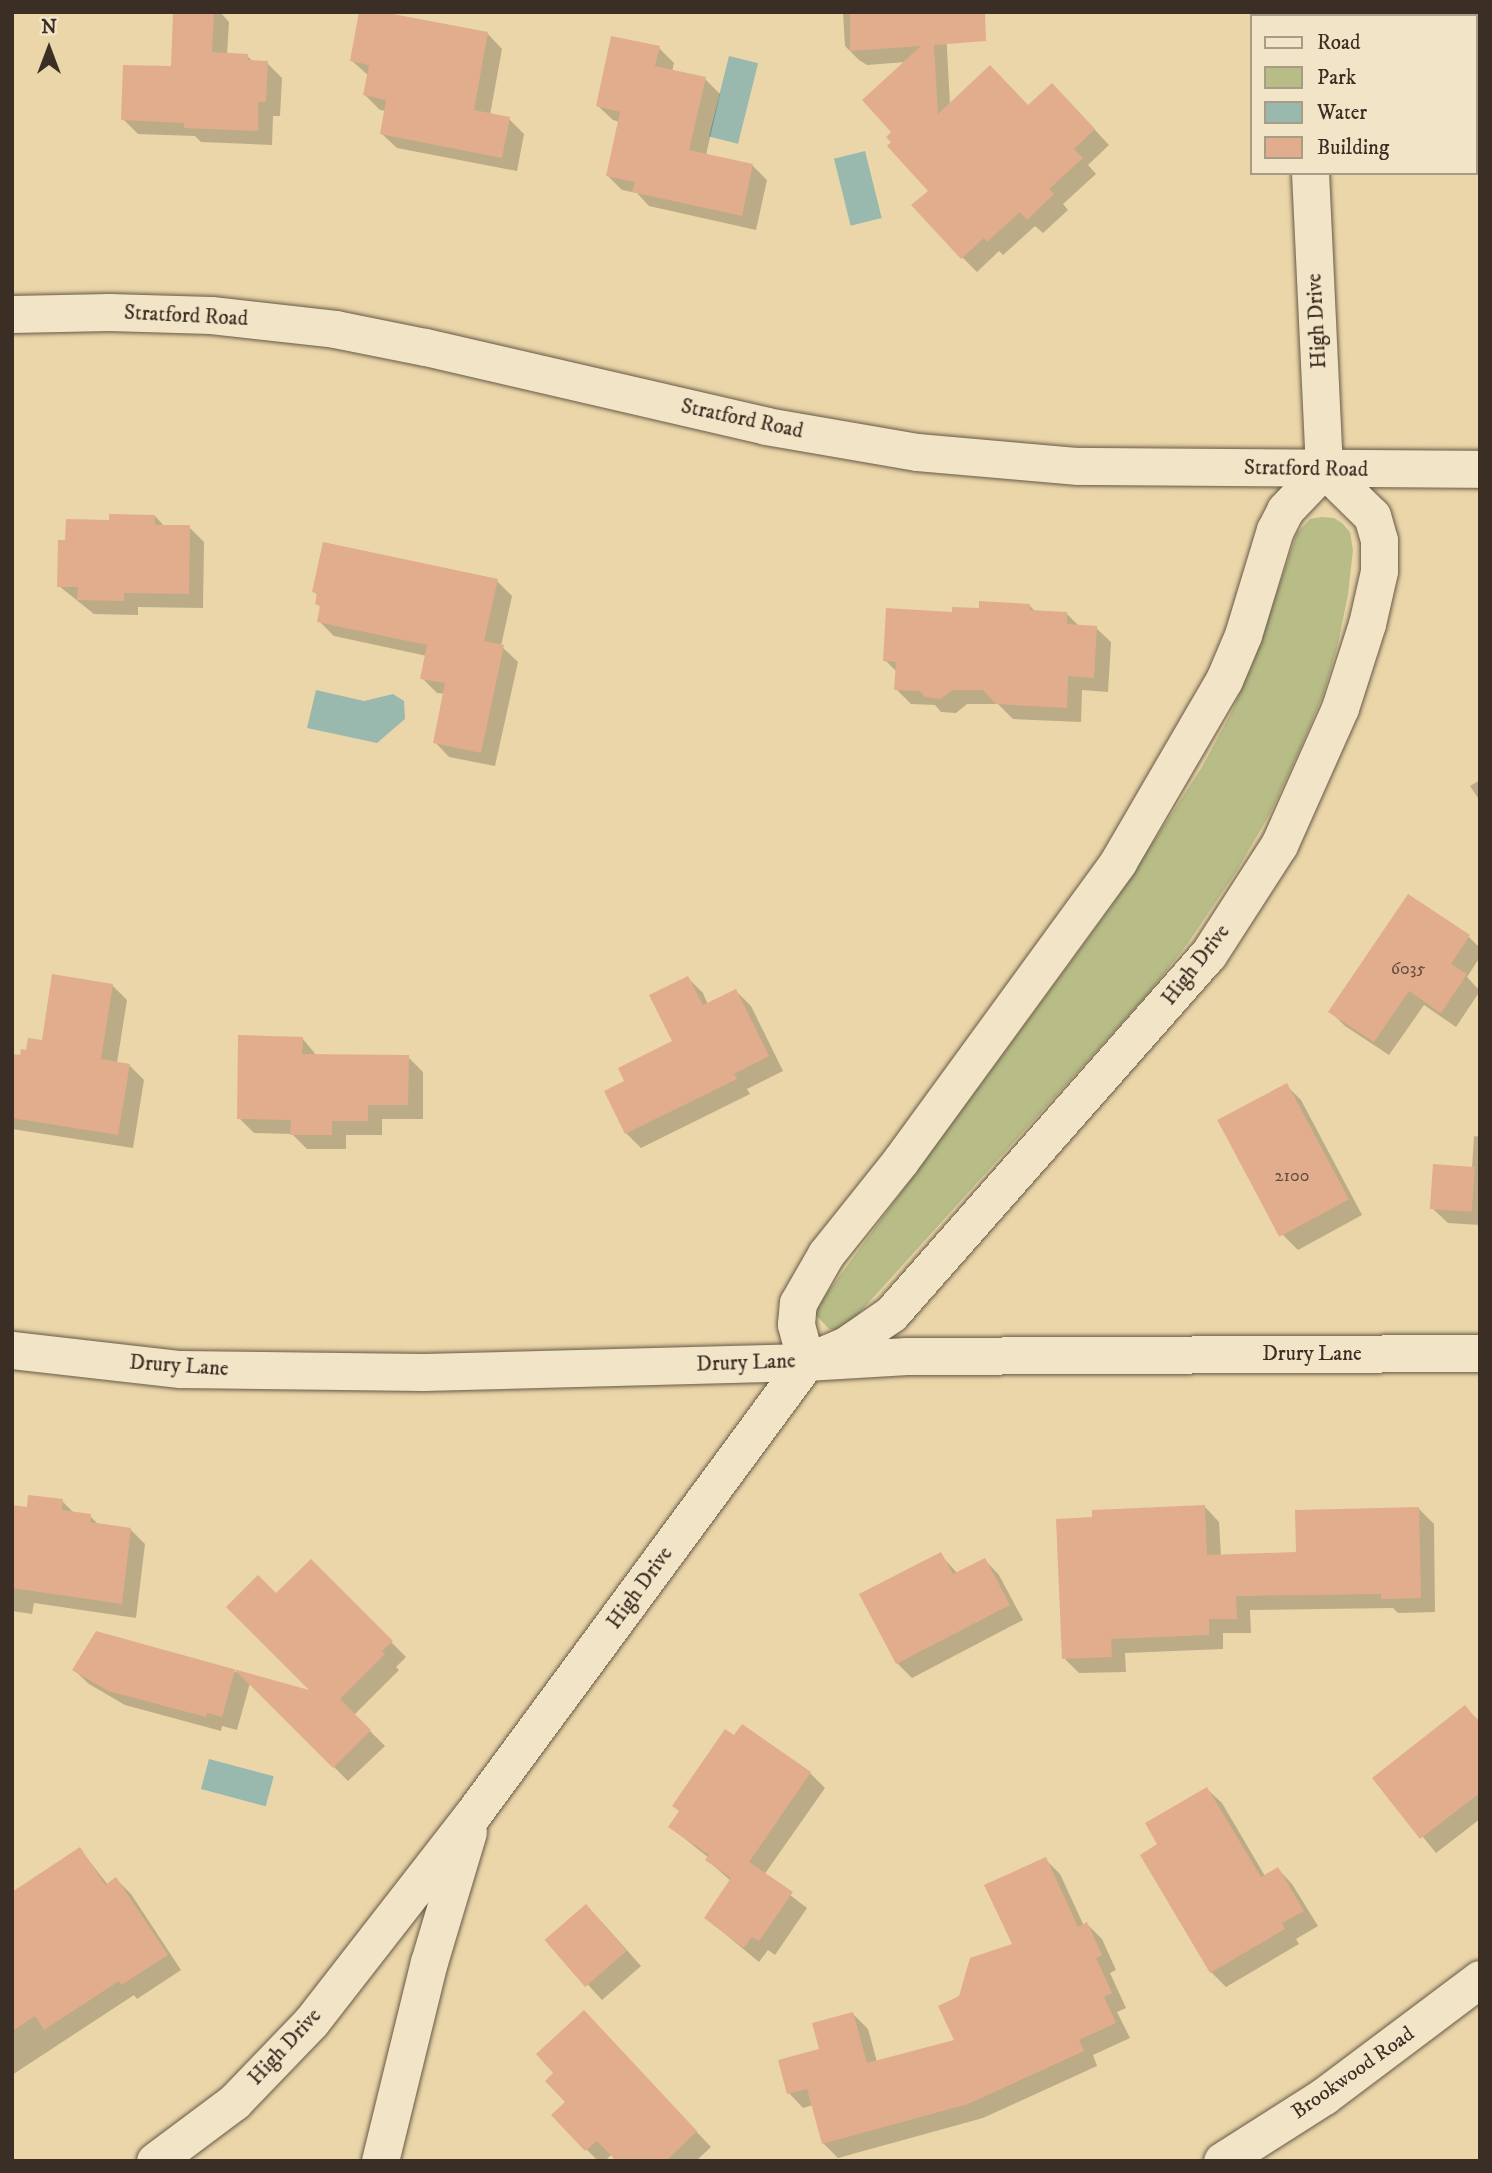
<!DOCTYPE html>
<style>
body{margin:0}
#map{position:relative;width:1492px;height:2173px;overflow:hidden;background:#ebd6a9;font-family:"IM FELL DW Pica",serif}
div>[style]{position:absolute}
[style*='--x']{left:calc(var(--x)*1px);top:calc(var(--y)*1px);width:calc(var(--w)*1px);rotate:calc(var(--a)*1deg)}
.green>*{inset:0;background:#b8bd87}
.water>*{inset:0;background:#99b8ae;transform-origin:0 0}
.shadow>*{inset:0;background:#0003}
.building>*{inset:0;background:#e2ad8c;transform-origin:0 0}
.roads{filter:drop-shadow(0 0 2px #675946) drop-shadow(0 0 2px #675946)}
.minor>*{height:37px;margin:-18.5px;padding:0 18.5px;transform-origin:18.5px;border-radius:18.5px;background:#f2e4c7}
span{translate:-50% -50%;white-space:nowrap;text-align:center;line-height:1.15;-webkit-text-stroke:6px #f2e4c7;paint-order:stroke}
.number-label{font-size:18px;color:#654e3f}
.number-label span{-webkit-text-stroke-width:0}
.street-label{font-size:21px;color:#3b2f25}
.frame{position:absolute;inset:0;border:14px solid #3b2f25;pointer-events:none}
.legend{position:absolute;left:1250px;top:14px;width:228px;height:161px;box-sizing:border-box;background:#f2e4c7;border:2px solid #a99c86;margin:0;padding:9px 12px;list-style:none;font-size:21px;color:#3b2f25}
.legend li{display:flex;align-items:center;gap:14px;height:35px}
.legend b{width:35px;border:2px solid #a99c86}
.north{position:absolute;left:14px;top:14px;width:70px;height:70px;-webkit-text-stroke:5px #f2e4c7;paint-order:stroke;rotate:0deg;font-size:19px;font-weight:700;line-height:28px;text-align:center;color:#3b2f25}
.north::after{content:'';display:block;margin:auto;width:24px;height:32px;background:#3b2f25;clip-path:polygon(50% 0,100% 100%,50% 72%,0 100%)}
</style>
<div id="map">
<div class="green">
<i style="clip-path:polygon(1322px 517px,1334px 518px,1342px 523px,1350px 532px,1353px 550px,1348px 595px,1337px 648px,1323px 695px,1300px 749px,1271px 812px,1236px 872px,1188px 943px,1147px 995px,852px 1321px,837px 1331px,829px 1329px,815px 1314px,822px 1300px,1111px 907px,1202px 767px,1232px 711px,1254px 660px,1297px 533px,1310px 519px)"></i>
</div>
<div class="water">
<i style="left:729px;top:56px;width:30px;height:83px;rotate:14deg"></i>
<i style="left:865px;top:151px;width:69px;height:32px;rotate:76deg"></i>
<i style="clip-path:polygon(316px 690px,364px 701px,393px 694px,404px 701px,405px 719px,377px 743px,307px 728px)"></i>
<i style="left:209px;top:1759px;width:67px;height:31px;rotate:15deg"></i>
</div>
<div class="shadow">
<i style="clip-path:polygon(175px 12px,220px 12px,229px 22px,227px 55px,247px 56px,254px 62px,267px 63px,282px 78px,280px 116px,273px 116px,272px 145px,201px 142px,195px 136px,138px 134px,123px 119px,173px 68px)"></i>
<i style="clip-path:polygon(843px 12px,945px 12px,950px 105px,1028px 107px,1067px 100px,1109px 145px,1088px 165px,1096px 174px,1063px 204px,1068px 210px,1043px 233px,1035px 226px,1003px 255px,999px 251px,977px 272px,962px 257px,930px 191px,894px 142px,906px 62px,867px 65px,859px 60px,845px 46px)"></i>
<i style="clip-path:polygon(488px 34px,502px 49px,490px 115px,509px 119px,524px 134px,517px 171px,397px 148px,382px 134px,386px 111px,380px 110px,365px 95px,369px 76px,351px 60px)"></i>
<i style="clip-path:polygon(659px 48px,674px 63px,672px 72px,705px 79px,720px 94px,706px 155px,752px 165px,767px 180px,756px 230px,649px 206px,637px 193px,622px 190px,608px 176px,620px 122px,613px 120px,598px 106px)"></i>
<i style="clip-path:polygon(155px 516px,165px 527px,189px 527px,204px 542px,203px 608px,138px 607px,138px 615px,94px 614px,59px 586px,67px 542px)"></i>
<i style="clip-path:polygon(497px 581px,512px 596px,501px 646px,518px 662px,495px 766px,449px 757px,435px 742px,445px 694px,437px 693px,422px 678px,427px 656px,334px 636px,319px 621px,322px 608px,317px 604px,319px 596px,314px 592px)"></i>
<i style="clip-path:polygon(1030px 606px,1036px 612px,1067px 614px,1080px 627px,1096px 628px,1111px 642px,1108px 692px,1082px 690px,1081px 722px,1013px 719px,998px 704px,967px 704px,956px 713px,941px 712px,935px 705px,911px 704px,896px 689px,897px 672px,885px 660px,954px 614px)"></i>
<i style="clip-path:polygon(1480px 780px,1480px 801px,1470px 786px)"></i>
<i style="clip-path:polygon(1469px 937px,1480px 948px,1480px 957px,1467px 977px,1480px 991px,1456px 1027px,1424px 1005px,1389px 1055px,1345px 1026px,1331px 1012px)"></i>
<i style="clip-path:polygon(688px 978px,703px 993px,708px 1005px,736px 991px,751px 1006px,783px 1071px,747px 1089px,750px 1094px,641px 1148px,626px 1133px,627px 1082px,675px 1042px)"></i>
<i style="clip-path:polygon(112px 985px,127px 1000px,117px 1063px,129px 1065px,144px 1080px,133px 1148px,12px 1129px,12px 1056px,22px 1057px,43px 1043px)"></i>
<i style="clip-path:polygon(302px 1038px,317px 1056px,408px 1057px,423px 1072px,423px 1119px,382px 1119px,382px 1135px,346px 1135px,346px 1149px,307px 1149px,292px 1134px,254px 1133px,239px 1118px)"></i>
<i style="clip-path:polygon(1286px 1085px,1301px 1100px,1362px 1215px,1298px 1250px,1283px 1235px)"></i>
<i style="clip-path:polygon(1474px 1136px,1480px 1137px,1480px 1225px,1448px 1223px,1433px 1209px,1472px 1168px)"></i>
<i style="clip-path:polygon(62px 1501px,75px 1514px,90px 1516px,99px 1525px,130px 1529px,145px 1544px,136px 1618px,34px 1603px,32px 1614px,12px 1611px,12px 1507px,28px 1509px)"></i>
<i style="clip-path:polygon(1205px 1507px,1219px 1522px,1221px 1556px,1298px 1554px,1419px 1509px,1434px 1524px,1435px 1612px,1398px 1613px,1393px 1608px,1250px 1610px,1251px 1633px,1223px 1633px,1223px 1649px,1125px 1653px,1126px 1672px,1079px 1673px,1064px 1658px)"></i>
<i style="clip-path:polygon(940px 1554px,958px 1574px,985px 1560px,999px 1575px,1023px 1620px,912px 1678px,897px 1663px)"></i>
<i style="clip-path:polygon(311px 1561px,406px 1657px,396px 1667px,399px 1670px,354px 1715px,385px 1746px,348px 1781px,250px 1683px,237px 1730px,222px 1726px,221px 1731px,125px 1705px,89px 1684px,74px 1670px,97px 1633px,315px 1694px,276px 1595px)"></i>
<i style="clip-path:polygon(1465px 1707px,1480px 1722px,1480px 1819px,1436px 1853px,1375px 1778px)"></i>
<i style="clip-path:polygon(742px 1726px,810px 1773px,825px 1788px,764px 1875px,807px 1908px,775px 1955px,768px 1950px,759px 1962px,706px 1918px,731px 1881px,707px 1860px,709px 1858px,670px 1827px)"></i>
<i style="clip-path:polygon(1207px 1789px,1222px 1803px,1265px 1876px,1278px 1869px,1292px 1884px,1318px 1926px,1296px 1939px,1299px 1944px,1226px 1987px,1211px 1972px,1142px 1856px,1160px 1845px)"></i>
<i style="clip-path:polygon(80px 1849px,108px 1885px,116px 1879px,131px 1894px,181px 1970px,137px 1999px,134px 1995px,12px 2075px,12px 1894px)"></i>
<i style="clip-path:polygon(1045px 1859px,1060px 1874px,1084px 1926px,1087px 1924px,1102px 1939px,1116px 1970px,1110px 1973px,1126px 2008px,1117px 2012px,1130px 2038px,1093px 2055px,1097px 2066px,983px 2118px,838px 2158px,823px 2143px,813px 2105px,803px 2108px,789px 2093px,853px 2014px,868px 2029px,877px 2062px,956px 2041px,961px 1998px,1014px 1945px)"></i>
<i style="clip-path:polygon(601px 1921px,641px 1966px,602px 2000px,547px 1940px)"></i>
<i style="clip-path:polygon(598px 2027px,711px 2147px,696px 2161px,618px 2161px,612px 2154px,605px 2161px,598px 2161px,553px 2115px,567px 2102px)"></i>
</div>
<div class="building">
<i style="clip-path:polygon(173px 12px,214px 12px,212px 52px,248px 54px,248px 60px,268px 61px,266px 102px,258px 102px,258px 131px,184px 128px,184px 123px,121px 120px,123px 65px,171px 66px)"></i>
<i style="clip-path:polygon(359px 12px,382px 12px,488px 32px,474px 110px,510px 117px,502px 158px,380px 134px,386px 100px,363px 95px,369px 65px,350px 61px)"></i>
<i style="clip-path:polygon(850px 12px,985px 12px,986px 41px,934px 45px,938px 114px,990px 65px,1028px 105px,1052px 83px,1095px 129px,1074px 149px,1083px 158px,1049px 189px,1054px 194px,1027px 220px,1020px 212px,987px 242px,984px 238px,961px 259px,911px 205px,928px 191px,887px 146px,891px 142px,886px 137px,891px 132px,862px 100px,921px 46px,850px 51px)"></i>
<i style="clip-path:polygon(611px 36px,660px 46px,655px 66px,706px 77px,689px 150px,753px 164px,742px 216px,632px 192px,635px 182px,606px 176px,620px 112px,596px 106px)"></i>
<i style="clip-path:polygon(109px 514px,155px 515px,155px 525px,190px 525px,189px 594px,124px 593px,124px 601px,77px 600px,78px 587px,57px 587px,58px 540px,65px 540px,66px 519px,109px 520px)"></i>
<i style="clip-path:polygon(323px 542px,498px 579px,484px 641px,504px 645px,481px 753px,433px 743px,445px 683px,420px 679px,427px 645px,317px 622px,320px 606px,315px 604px,317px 593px,312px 592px)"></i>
<i style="clip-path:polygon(979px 601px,1030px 604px,1030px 610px,1067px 612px,1067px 624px,1097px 626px,1094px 678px,1068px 676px,1067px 708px,996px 704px,983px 690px,952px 690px,941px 699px,925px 697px,920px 691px,894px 690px,896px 662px,883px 661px,886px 608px,952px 612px,952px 607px,979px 608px)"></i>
<i style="clip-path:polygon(1408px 894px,1470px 935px,1451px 964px,1467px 974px,1441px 1013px,1409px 991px,1374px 1042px,1328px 1012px)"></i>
<i style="clip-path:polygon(52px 974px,113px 984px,101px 1059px,130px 1064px,118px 1135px,12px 1118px,12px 1054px,20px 1055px,21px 1049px,26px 1050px,28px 1038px,42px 1040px)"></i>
<i style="clip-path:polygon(688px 976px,703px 1005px,736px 989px,769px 1056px,734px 1074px,737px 1079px,625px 1134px,604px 1091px,624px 1081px,618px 1068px,672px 1041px,649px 995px)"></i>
<i style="clip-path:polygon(238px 1035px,303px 1037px,302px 1054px,409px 1055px,408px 1105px,368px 1105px,368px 1121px,332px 1121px,332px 1135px,290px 1135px,291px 1120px,237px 1119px)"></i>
<i style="left:1287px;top:1083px;width:132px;height:79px;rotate:62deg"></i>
<i style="left:1433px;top:1164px;width:42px;height:45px;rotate:4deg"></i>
<i style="clip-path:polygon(28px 1495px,63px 1499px,62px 1510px,91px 1514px,90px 1522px,131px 1528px,122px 1604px,12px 1588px,12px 1505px,27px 1507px)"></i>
<i style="clip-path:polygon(1205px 1505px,1207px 1555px,1296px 1552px,1295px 1510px,1419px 1507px,1421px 1598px,1381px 1599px,1381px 1594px,1236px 1596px,1237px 1619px,1209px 1619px,1209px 1635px,1111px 1639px,1112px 1657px,1062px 1659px,1056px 1519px,1092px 1517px,1092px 1510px)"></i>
<i style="clip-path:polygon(941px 1552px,953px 1574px,985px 1558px,1010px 1605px,896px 1664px,859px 1594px)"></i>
<i style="clip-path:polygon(311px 1559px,393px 1641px,382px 1651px,385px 1654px,340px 1699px,371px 1730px,333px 1768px,235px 1670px,222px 1717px,207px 1713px,206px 1717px,108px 1691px,72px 1670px,96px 1631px,309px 1690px,226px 1607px,258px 1575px,276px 1593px)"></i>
<i style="clip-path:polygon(1465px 1705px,1480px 1724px,1480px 1793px,1420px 1839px,1372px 1778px)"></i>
<i style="clip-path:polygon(742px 1724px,811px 1772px,749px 1862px,793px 1892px,759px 1941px,752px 1937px,744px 1948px,704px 1918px,731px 1878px,705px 1860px,709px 1855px,668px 1827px,679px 1811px,672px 1806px,725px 1729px,734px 1735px)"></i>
<i style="clip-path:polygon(1207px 1787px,1261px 1877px,1278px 1867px,1304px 1911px,1282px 1923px,1285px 1929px,1210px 1973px,1140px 1855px,1157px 1844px,1145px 1823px)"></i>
<i style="clip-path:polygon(80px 1847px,105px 1885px,116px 1877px,168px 1955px,121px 1985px,119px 1981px,44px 2030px,35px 2016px,12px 2031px,12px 1892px)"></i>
<i style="clip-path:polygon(1046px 1857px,1078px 1927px,1087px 1922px,1102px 1955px,1096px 1958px,1112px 1993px,1104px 1997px,1116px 2023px,1079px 2040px,1084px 2051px,968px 2104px,822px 2144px,807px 2089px,787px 2094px,778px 2060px,819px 2049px,812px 2023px,853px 2012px,867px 2063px,954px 2040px,938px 2006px,959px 1996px,970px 1958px,1012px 1944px,984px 1885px)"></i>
<i style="left:586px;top:1904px;width:62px;height:55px;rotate:49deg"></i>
<i style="clip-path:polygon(584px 2010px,697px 2131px,666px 2161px,616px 2161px,597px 2141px,585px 2151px,551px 2115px,565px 2102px,545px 2081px,553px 2073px,536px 2054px)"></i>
</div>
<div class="roads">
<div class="minor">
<i style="--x:1294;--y:12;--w:4;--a:90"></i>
<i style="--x:12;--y:314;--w:97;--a:-1.2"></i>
<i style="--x:109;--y:312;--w:102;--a:1.7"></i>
<i style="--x:211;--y:315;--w:125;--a:6.4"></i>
<i style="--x:335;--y:329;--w:92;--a:11.3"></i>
<i style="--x:425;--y:347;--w:350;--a:13"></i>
<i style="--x:766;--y:426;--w:153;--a:9.8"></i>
<i style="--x:917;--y:452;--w:162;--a:5"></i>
<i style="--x:1078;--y:466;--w:402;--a:0.4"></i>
<i style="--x:12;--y:1350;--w:169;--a:6.5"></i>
<i style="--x:180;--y:1369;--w:243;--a:0.7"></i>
<i style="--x:423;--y:1372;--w:383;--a:-1.5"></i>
<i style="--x:806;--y:1362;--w:101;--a:-3.4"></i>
<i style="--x:907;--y:1356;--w:573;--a:-0.3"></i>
<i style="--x:806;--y:1362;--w:39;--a:-105"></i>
<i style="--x:796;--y:1324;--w:21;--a:-85"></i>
<i style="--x:798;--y:1303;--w:56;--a:-60.3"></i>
<i style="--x:826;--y:1254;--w:120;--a:-51.4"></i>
<i style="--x:901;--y:1160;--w:369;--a:-53.9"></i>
<i style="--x:1118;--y:862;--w:211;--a:-59.8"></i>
<i style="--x:1224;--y:680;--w:49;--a:-67.1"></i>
<i style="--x:1243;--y:635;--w:110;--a:-73.1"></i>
<i style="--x:1275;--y:530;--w:22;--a:-63"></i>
<i style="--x:1285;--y:510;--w:57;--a:-46.4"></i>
<i style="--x:155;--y:2161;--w:99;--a:-36.8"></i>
<i style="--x:234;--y:2102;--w:111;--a:-46.1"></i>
<i style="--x:311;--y:2022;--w:264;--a:-52.1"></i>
<i style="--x:473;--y:1814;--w:561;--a:-53.62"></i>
<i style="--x:806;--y:1362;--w:43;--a:-23"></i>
<i style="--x:846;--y:1345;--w:55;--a:-34.6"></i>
<i style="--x:891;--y:1314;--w:479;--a:-48.6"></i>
<i style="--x:1208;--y:955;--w:131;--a:-57.2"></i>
<i style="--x:1279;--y:845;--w:150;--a:-66"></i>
<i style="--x:1340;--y:708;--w:88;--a:-72.2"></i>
<i style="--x:1367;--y:624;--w:54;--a:-77.2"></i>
<i style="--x:1379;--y:571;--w:31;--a:-90"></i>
<i style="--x:1379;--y:540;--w:25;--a:-106"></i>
<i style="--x:1372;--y:516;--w:67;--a:-135.6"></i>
<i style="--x:1324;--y:469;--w:296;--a:-92.7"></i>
<i style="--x:380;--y:2161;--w:205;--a:-76.2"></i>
<i style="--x:429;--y:1962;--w:136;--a:-73.3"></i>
<i style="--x:1222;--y:2161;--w:121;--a:-32.5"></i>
<i style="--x:1324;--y:2096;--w:195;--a:-36.9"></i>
</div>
</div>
<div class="number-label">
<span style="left:1408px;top:969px">6035</span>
<span style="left:1292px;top:1176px">2100</span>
</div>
<div class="street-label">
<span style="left:186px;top:316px;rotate:3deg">Stratford Road</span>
<span style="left:1317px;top:321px;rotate:-93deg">High Drive</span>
<span style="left:742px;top:419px;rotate:12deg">Stratford Road</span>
<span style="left:1306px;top:469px;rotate:1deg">Stratford Road</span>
<span style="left:1196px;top:965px;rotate:-52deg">High Drive</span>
<span style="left:1312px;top:1354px">Drury Lane</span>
<span style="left:746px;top:1363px;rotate:-2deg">Drury Lane</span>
<span style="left:179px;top:1366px;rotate:4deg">Drury Lane</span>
<span style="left:640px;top:1588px;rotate:-54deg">High Drive</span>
<span style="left:285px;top:2047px;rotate:-47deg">High Drive</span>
<span style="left:1353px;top:2073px;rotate:-35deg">Brookwood Road</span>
</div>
<div class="frame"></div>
<ul class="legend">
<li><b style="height:9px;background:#f2e4c7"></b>Road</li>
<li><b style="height:19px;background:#b8bd87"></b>Park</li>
<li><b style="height:19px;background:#99b8ae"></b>Water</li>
<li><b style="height:19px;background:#e2ad8c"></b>Building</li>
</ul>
<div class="north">N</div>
</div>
